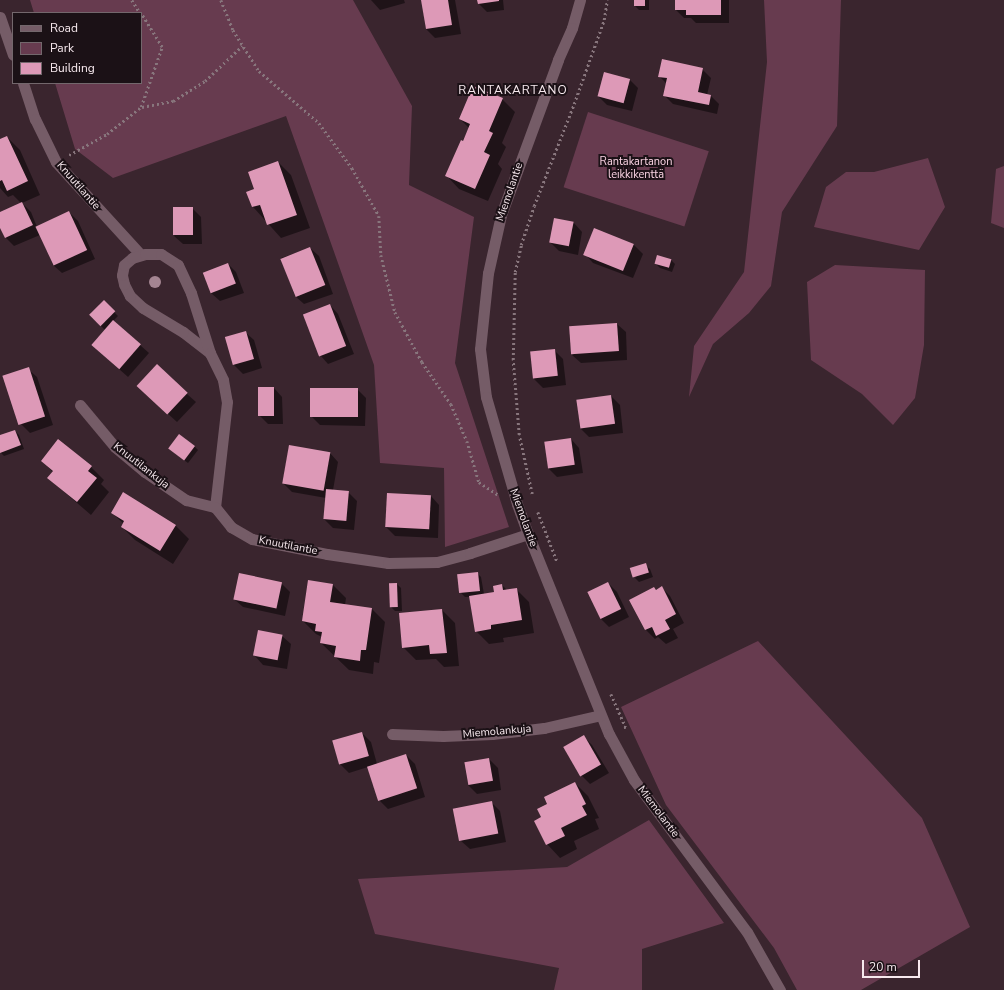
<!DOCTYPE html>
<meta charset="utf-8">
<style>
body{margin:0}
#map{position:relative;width:1004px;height:990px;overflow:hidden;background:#3a252e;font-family:"Nunito Sans",sans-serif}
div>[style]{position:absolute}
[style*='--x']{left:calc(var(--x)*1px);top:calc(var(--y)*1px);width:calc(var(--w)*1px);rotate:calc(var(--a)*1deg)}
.green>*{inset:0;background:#673b4f;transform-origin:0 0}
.shadow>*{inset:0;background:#0007}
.building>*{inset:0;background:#dd99b7;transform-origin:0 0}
.path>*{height:2.5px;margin-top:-1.25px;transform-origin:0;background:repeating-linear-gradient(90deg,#88767d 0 2px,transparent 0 5px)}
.minor>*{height:11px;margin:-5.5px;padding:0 5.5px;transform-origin:5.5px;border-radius:5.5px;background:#755c67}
.trees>*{width:12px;height:12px;margin:-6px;border-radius:50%;background:#a48592}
span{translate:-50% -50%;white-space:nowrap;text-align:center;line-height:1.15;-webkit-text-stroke:4px #1b1116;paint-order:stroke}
.park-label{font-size:11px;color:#fad3e3}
.street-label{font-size:11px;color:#f7e9ee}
.neighbourhood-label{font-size:12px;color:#f7e9ee;letter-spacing:1px}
.legend{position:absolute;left:12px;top:12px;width:130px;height:72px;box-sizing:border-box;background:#1b1116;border:1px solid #73676c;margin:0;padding:5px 7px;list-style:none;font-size:12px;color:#f7e9ee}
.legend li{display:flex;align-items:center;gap:8px;height:20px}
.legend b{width:20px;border:1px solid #73676c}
.scale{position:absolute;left:862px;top:960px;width:58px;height:18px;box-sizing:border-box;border:2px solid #f7e9ee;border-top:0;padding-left:5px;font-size:12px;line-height:14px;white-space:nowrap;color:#f7e9ee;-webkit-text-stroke:3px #1b1116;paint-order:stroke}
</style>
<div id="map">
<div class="green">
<i style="clip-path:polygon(30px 0,353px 0,412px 106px,409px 185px,474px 217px,455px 363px,509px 527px,445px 547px,444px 468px,380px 463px,374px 365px,286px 116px,113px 178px,75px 149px,55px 83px,141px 83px,141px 13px,34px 13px)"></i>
<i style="clip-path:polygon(764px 0,841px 0,837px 126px,782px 212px,771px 286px,749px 313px,713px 344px,689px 397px,694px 346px,744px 272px,767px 62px)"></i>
<i style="left:588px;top:112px;width:127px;height:79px;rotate:18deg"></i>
<i style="clip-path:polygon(928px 158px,945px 207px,919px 250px,814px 227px,826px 187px,846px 172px,874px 172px)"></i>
<i style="clip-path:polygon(1004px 166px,1004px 228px,991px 223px,996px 169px)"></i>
<i style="clip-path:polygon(835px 265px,925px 270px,924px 345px,915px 398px,893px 425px,862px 394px,811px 360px,807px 282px)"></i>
<i style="clip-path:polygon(758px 641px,922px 818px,970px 927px,861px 990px,797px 990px,774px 948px,666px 805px,621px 707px)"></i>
<i style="clip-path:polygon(649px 820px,724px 923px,642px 949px,642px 990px,554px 990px,559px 968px,375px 934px,358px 879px,567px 867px)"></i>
</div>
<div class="shadow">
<i style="clip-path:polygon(371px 0,404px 0,405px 3px,380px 10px)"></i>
<i style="clip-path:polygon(422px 0,455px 0,461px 34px,435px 38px,426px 29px)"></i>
<i style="clip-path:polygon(478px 0,503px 0,504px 10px,487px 12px,479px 4px)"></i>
<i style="clip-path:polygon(635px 0,649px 0,649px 10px,639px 10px,635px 6px)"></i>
<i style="clip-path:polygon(676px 0,729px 0,729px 23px,696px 23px,691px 18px,684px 18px,676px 10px)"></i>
<i style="clip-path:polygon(702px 69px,711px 78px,707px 95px,711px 96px,719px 104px,717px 114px,673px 104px,664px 95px,667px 84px,659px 76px)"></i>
<i style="clip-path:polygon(629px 79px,638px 88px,632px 111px,607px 105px,598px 96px)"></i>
<i style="clip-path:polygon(502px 99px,515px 112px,502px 143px,506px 147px,498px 164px,502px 169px,488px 201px,459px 189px,446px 175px,469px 128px,460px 119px)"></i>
<i style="clip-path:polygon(7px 137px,20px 150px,40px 195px,22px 203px,31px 212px,37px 227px,69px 212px,78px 221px,95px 259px,62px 273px,53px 265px,40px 235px,14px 246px,6px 238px,0 225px,0 214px,22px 204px,13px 195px,8px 197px,0 188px,0 140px)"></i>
<i style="clip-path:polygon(278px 162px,291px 175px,310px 228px,281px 238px,253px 207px,248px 193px,255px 190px)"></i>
<i style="clip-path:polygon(192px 208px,201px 217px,202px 244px,183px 244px,174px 236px)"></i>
<i style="clip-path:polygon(574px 223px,582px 232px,578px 255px,559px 251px,550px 242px)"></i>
<i style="clip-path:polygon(594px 230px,634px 245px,643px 254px,633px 278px,593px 263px,585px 254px)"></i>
<i style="clip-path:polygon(310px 248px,319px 256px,333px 294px,304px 304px,295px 296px,281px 258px)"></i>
<i style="clip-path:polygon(671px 260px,675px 264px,672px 272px,660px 268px,656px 264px)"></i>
<i style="clip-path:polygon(228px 264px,236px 272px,244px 293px,220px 301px,211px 293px)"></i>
<i style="clip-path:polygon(104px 302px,118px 316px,113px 321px,149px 353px,128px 377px,101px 353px,105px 330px,90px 315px)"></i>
<i style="clip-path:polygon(330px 305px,338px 314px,354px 354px,328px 364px,320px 355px)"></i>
<i style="clip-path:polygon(617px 324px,626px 332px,627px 360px,581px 363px,572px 355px)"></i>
<i style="clip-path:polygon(245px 332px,254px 340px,262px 368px,243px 374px,234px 365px)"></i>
<i style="clip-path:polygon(554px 350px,563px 359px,566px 385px,543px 388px,534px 379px)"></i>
<i style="clip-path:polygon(28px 369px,37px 377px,53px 425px,30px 433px,21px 424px)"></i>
<i style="clip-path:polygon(274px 388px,282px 397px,283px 424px,268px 424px,259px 415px)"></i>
<i style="clip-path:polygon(357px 389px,366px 398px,365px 426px,320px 425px,311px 416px)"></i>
<i style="clip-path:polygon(187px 394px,196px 402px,177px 422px,147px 395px)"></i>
<i style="clip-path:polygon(611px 396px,620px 405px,623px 433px,589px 437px,580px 428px,577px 400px)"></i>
<i style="clip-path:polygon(15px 431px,19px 435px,24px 449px,4px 456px,0 452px,0 436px)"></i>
<i style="clip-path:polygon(571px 439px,579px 448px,583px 473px,557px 477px,548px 468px,545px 443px)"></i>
<i style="clip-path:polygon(58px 441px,91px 467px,104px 480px,101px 484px,109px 492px,91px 515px,48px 478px,53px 472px,42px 461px)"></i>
<i style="clip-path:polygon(194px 446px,198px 450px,188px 463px,173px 452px)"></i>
<i style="clip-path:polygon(330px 453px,338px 462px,333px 490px,348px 492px,357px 501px,354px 530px,333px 528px,324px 519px,326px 498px,292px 492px,283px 483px)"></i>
<i style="clip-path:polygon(124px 494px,176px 526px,189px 539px,173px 564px,135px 540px,122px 527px,124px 524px,112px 513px)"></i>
<i style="clip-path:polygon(431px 496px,439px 505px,438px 538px,395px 536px,386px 527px)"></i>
<i style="clip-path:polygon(645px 565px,650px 569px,653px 577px,639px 582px,635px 578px)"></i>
<i style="clip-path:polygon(477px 573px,481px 577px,484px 594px,496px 592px,502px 585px,508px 591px,516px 589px,529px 602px,534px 633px,503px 638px,504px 642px,489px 644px,476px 631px,470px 597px,465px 597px,461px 593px)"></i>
<i style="clip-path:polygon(281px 583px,290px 592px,285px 616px,243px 607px,234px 599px)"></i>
<i style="clip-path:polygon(608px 583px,617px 592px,629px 617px,609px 627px,600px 618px)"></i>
<i style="clip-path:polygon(397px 584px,401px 588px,402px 611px,395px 611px,391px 607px)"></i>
<i style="clip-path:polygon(333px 585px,346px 598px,345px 605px,372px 609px,385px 622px,379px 663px,374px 662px,373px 674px,349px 670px,321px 643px,322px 637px,316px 634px,303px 621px)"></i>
<i style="clip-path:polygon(654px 588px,657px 590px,662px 588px,670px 596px,684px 623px,673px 629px,678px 638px,666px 644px,658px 637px,655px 639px,646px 630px,631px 601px)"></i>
<i style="clip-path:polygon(442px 610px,455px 623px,459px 666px,444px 667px,436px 659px,416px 660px,403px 647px)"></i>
<i style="clip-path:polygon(282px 636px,291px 644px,287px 669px,263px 665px,255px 656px)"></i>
<i style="clip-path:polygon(362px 733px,371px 742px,377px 764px,406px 755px,415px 764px,425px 797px,388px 809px,379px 800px,368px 767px,349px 773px,340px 764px)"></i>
<i style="clip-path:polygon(584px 737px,592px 745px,609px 773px,590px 784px,581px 775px,565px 748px)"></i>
<i style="clip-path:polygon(489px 759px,498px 768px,501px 790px,477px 794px,468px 785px)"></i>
<i style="clip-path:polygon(575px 783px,588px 796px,599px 818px,595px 819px,599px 829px,574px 841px,577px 849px,560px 858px,547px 844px,542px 817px)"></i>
<i style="clip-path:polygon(491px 802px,500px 811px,506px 842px,470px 849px,461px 841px)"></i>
</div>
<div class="building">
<i style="clip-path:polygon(421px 0,448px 0,452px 25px,426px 29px)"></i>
<i style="clip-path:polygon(477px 0,499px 0,499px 1px,478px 4px)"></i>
<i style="left:634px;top:0;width:11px;height:6px"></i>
<i style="clip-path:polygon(675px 0,721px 0,721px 15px,686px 15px,686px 10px,675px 10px)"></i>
<i style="clip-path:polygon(662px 59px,703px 68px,698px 92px,711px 95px,709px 105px,663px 96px,667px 78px,658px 77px)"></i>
<i style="left:604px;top:72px;width:27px;height:25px;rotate:15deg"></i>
<i style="clip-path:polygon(473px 86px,503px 98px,489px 131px,493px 133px,484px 152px,490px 155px,475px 189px,445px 176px,461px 140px,463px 141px,470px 124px,459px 119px)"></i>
<i style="clip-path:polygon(7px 136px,28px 181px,7px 191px,2px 180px,0 181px,0 139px)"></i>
<i style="clip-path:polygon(278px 161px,297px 215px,267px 225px,260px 205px,252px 207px,246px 192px,254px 189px,248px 172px)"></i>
<i style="clip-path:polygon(22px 202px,33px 225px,5px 238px,0 228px,0 212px)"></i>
<i style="left:193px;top:207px;width:28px;height:20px;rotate:90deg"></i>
<i style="left:69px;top:211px;width:43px;height:37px;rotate:65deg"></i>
<i style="left:554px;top:218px;width:20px;height:25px;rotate:11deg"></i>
<i style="left:594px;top:228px;width:43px;height:29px;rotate:22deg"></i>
<i style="left:310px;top:247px;width:41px;height:32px;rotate:68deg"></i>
<i style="left:657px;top:255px;width:15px;height:9px;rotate:16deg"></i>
<i style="left:228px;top:263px;width:22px;height:27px;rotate:69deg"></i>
<i style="left:104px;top:300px;width:16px;height:21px;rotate:45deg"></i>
<i style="left:330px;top:304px;width:45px;height:29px;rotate:69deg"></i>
<i style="left:113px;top:320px;width:37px;height:33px;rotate:41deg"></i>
<i style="left:617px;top:323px;width:28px;height:48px;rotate:86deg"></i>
<i style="left:246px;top:331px;width:29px;height:22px;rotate:74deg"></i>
<i style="left:555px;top:349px;width:27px;height:25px;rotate:84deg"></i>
<i style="left:157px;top:364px;width:42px;height:30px;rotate:43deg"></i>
<i style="left:29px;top:367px;width:52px;height:28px;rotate:72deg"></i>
<i style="left:258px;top:387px;width:16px;height:29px"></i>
<i style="left:310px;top:388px;width:48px;height:29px"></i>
<i style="left:611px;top:395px;width:29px;height:35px;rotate:82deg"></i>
<i style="clip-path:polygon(15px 430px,21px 445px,0 453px,0 435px)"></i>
<i style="left:179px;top:434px;width:20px;height:18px;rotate:37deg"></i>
<i style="left:571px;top:438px;width:27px;height:27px;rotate:82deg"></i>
<i style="clip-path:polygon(58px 439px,92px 466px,88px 471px,97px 478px,77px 502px,47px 478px,53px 471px,41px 461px)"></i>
<i style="left:289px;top:445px;width:42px;height:39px;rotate:10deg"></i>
<i style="left:326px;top:489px;width:23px;height:30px;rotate:5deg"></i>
<i style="clip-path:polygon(123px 492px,176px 525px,160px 551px,121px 527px,124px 521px,111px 513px)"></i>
<i style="left:387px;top:493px;width:44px;height:34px;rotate:3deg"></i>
<i style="left:646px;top:563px;width:10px;height:17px;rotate:73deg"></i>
<i style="left:478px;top:572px;width:19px;height:21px;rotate:84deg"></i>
<i style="left:239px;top:573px;width:44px;height:27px;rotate:12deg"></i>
<i style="clip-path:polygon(308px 580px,333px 584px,330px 602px,372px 608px,366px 650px,361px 650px,360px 661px,334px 657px,336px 646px,320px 643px,322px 632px,315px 631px,316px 624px,302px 621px)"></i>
<i style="left:608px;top:582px;width:30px;height:23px;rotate:64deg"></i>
<i style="left:397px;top:583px;width:24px;height:8px;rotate:88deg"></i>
<i style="clip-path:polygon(502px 584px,503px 590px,517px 588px,522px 620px,491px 625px,491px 629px,475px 632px,469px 596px,494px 592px,493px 586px)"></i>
<i style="clip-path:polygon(662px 586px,676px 614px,665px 620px,670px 629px,656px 636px,652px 627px,645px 630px,629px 600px,654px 587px,656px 590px)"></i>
<i style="clip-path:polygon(442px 609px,447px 653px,430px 654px,429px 645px,402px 648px,399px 613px)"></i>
<i style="left:258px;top:630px;width:25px;height:26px;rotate:11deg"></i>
<i style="left:362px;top:732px;width:25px;height:31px;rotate:74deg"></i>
<i style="left:584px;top:735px;width:34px;height:24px;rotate:60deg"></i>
<i style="left:406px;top:754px;width:36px;height:41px;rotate:72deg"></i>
<i style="left:489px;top:758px;width:23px;height:25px;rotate:80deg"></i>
<i style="clip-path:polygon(575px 782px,586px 804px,582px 806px,587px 815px,561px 828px,565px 836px,546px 845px,534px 821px,541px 817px,537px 809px,547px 804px,544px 797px)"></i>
<i style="left:492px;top:801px;width:33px;height:40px;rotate:79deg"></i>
</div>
<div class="path">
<i style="--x:132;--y:0;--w:15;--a:58"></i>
<i style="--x:221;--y:0;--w:32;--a:68"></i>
<i style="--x:233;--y:30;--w:49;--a:57.6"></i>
<i style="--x:259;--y:71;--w:79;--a:40.9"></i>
<i style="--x:319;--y:123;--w:56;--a:53.7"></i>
<i style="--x:352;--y:168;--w:55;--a:60.6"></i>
<i style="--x:379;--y:216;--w:39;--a:87"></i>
<i style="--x:381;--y:255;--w:59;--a:76.2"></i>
<i style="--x:395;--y:312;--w:57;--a:61.6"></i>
<i style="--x:422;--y:362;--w:51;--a:55.4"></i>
<i style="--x:451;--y:404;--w:40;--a:66.6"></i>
<i style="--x:467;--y:441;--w:43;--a:73.7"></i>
<i style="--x:479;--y:482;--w:23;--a:34"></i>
<i style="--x:142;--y:107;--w:32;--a:-11"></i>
<i style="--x:173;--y:101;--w:38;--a:-32"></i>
<i style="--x:205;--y:81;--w:51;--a:-43.4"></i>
<i style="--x:69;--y:155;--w:43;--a:-28.9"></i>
<i style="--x:107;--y:134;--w:43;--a:-38.5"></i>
<i style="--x:141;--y:107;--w:64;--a:-70.7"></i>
<i style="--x:162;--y:47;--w:39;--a:-122"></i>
<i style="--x:532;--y:494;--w:60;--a:-102.4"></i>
<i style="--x:519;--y:435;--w:75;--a:-94.6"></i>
<i style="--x:513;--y:360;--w:88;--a:-88.7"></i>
<i style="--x:515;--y:272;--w:28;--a:-77"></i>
<i style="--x:521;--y:245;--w:41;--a:-71.6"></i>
<i style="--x:534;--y:206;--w:110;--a:-68.6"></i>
<i style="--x:574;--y:104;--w:89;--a:-70.3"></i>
<i style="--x:604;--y:20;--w:20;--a:-81"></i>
<i style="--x:538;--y:512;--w:53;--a:68.8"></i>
<i style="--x:611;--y:694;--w:36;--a:66"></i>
<i style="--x:626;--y:727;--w:3;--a:162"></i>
</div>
<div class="minor">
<i style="--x:580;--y:0;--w:29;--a:106"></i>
<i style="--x:572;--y:28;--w:35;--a:114"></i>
<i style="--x:558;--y:60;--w:165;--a:110.2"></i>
<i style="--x:501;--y:215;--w:59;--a:102.6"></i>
<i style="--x:488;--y:273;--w:76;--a:96"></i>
<i style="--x:480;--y:349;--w:48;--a:82.9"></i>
<i style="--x:486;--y:397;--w:111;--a:73.8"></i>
<i style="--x:517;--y:504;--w:32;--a:70"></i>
<i style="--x:528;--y:534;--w:216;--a:68"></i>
<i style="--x:609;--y:734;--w:52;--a:61.5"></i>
<i style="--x:634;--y:780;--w:189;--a:53.4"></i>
<i style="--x:747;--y:932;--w:67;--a:60.4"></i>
<i style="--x:0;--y:17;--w:40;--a:71.1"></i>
<i style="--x:23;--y:83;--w:38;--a:72"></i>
<i style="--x:35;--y:119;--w:48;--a:64"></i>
<i style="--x:56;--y:162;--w:126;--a:47.6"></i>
<i style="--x:210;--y:353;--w:34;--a:-142"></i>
<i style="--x:183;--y:332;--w:47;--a:-149"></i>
<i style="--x:143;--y:308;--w:18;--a:-137"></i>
<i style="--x:130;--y:296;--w:13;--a:-117"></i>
<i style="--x:124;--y:284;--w:9;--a:-103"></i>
<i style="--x:122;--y:275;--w:10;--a:-79"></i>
<i style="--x:124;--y:265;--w:11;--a:-41"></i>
<i style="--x:132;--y:258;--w:14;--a:-17"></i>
<i style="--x:145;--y:254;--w:16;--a:0"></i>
<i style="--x:161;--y:254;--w:20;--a:33"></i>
<i style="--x:178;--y:265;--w:31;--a:65"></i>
<i style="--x:191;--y:293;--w:63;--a:72.4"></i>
<i style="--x:210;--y:353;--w:30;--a:64"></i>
<i style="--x:223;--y:380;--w:22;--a:80"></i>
<i style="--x:227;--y:402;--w:106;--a:96.5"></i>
<i style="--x:215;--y:507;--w:26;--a:51"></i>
<i style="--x:231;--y:527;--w:24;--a:30"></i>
<i style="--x:252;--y:539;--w:76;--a:11.3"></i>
<i style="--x:327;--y:554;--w:62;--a:8.4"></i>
<i style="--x:388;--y:563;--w:49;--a:-1.2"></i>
<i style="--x:437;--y:562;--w:34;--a:-15"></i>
<i style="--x:470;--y:553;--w:61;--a:-18.1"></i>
<i style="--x:80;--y:405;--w:55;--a:50.2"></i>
<i style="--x:115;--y:447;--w:39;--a:40"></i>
<i style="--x:145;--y:472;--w:50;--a:34.3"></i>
<i style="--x:186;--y:500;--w:30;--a:14"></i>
<i style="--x:392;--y:734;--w:51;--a:2.2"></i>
<i style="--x:443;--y:736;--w:49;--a:-2.3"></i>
<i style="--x:492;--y:734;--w:52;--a:-6.6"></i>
<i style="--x:544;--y:728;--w:58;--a:-12.8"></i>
</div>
<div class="trees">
<i style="left:155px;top:282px"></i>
</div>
<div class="park-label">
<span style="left:636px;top:169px">Rantakartanon<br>leikkikenttä</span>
</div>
<div class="street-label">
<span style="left:78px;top:186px;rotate:49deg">Knuutilantie</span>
<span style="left:510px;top:192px;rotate:-71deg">Miemolantie</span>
<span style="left:141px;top:466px;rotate:38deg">Knuutilankuja</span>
<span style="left:523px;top:518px;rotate:70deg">Miemolantie</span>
<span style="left:288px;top:546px;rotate:11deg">Knuutilantie</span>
<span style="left:497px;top:732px;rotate:-5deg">Miemolankuja</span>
<span style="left:658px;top:812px;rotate:53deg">Miemolantie</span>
</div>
<div class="neighbourhood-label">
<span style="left:513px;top:91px">RANTAKARTANO</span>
</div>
<ul class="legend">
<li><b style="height:5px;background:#755c67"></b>Road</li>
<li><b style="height:11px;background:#673b4f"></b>Park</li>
<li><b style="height:11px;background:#dd99b7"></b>Building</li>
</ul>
<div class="scale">20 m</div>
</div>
